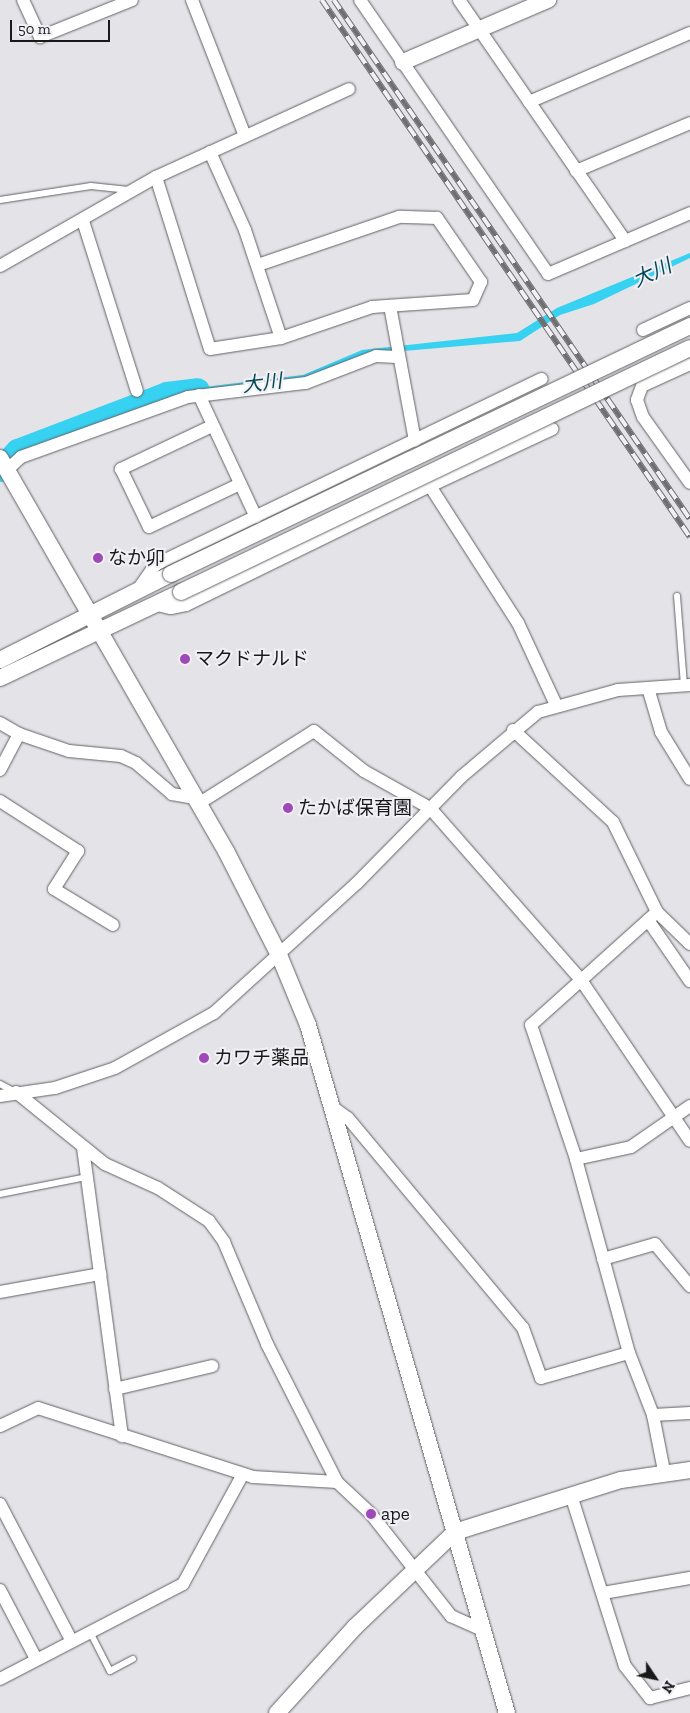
<!DOCTYPE html>
<meta charset="utf-8">
<style>
body{margin:0}
#map{position:relative;width:690px;height:1713px;overflow:hidden;background:#e3e3e8;font-family:"Zilla Slab","Noto Sans JP",serif}
div>[style]{position:absolute}
[style*='--x']{left:calc(var(--x)*1px);top:calc(var(--y)*1px);width:calc(var(--w)*1px);rotate:calc(var(--a)*1deg)}
.water>*{inset:0;background:#37d1f1}
.river>*{height:24px;margin:-12px;padding:0 12px;transform-origin:12px;border-radius:12px;background:#37d1f1}
.roads{filter:drop-shadow(0 0 1px #626266) drop-shadow(0 0 1px #626266)}
.service>*{height:6px;margin:-3px;padding:0 3px;transform-origin:3px;border-radius:3px;background:#fff}
.minor>*{height:12px;margin:-6px;padding:0 6px;transform-origin:6px;border-radius:6px;background:#fff}
.tertiary>*{height:16px;margin:-8px;padding:0 8px;transform-origin:8px;border-radius:8px;background:#fff}
.rail>*{height:5.5px;margin-top:-2.75px;transform-origin:0;background:repeating-linear-gradient(90deg,#f1f0f5 0 11px,#6f6f71 0 22px);box-sizing:border-box;border-block:1px solid #6f6f71}
.bridges{filter:drop-shadow(0 0 1px #626266) drop-shadow(0 0 1px #626266)}
.tertiary-bridge>*{height:16px;margin:-8px;padding:0 8px;transform-origin:8px;border-radius:8px;background:#fff}
.dots>*{width:14px;height:14px;translate:-50% -50%;box-sizing:border-box;border:2px solid #f1f0f5;border-radius:50%}
span{translate:-50% -50%;white-space:nowrap;text-align:center;line-height:1.15;-webkit-text-stroke:4px #f1f0f5;paint-order:stroke}
.poi-label{font-size:19px;color:#19191a}
.left{translate:0 -50%;text-align:left}
.water-label{font-size:20px;color:#044855;font-style:italic}
.north{position:absolute;left:630px;top:1653px;width:50px;height:50px;-webkit-text-stroke:4px #f1f0f5;paint-order:stroke;rotate:124deg;font-size:14px;font-weight:700;line-height:20px;text-align:center;color:#19191a}
.north::after{content:'';display:block;margin:auto;width:18px;height:22px;background:#19191a;clip-path:polygon(50% 0,100% 100%,50% 72%,0 100%)}
.scale{position:absolute;left:10px;top:20px;width:100px;height:22px;box-sizing:border-box;border:2px solid #19191a;border-top:0;padding-left:6px;font-size:15px;line-height:18px;white-space:nowrap;color:#19191a;-webkit-text-stroke:4px #f1f0f5;paint-order:stroke}
</style>
<div id="map">
<div class="water">
<i style="clip-path:polygon(690px 253px,690px 258px,594px 304px,560px 315px,520px 341px,369px 354px,305px 379px,166px 397px,165px 392px,303px 375px,362px 350px,517px 333px,557px 308px)"></i>
</div>
<div class="river">
<i style="--x:0;--y:470;--w:26;--a:-47"></i>
<i style="--x:18;--y:451;--w:160;--a:-20.9"></i>
<i style="--x:167;--y:394;--w:31;--a:-7"></i>
</div>
<div class="roads">
<div class="service">
<i style="--x:0;--y:200;--w:92;--a:-8.7"></i>
<i style="--x:91;--y:186;--w:38;--a:6"></i>
<i style="--x:677;--y:596;--w:89;--a:85.5"></i>
<i style="--x:0;--y:1084;--w:17;--a:28"></i>
<i style="--x:0;--y:1194;--w:89;--a:-11.1"></i>
<i style="--x:90;--y:1632;--w:44;--a:62.9"></i>
<i style="--x:110;--y:1671;--w:26;--a:-28"></i>
</div>
<div class="minor">
<i style="--x:23;--y:0;--w:41;--a:65.3"></i>
<i style="--x:40;--y:37;--w:99;--a:-21.9"></i>
<i style="--x:192;--y:0;--w:146;--a:68.7"></i>
<i style="--x:360;--y:0;--w:332;--a:55.5"></i>
<i style="--x:548;--y:274;--w:155;--a:-23.2"></i>
<i style="--x:459;--y:0;--w:293;--a:55.4"></i>
<i style="--x:529;--y:102;--w:175;--a:-23.2"></i>
<i style="--x:210;--y:152;--w:85;--a:65.8"></i>
<i style="--x:245;--y:230;--w:114;--a:71.6"></i>
<i style="--x:281;--y:338;--w:96;--a:-18.8"></i>
<i style="--x:372;--y:307;--w:101;--a:-4"></i>
<i style="--x:473;--y:300;--w:20;--a:-66"></i>
<i style="--x:481;--y:282;--w:78;--a:-124.5"></i>
<i style="--x:437;--y:218;--w:38;--a:-178"></i>
<i style="--x:399;--y:217;--w:149;--a:161.2"></i>
<i style="--x:576;--y:171;--w:124;--a:-22.8"></i>
<i style="--x:156;--y:177;--w:180;--a:72.6"></i>
<i style="--x:210;--y:349;--w:72;--a:-8.8"></i>
<i style="--x:83;--y:221;--w:178;--a:72.4"></i>
<i style="--x:0;--y:266;--w:180;--a:-29.7"></i>
<i style="--x:156;--y:177;--w:212;--a:-24.5"></i>
<i style="--x:390;--y:306;--w:137;--a:79.5"></i>
<i style="--x:643;--y:330;--w:52;--a:-25.1"></i>
<i style="--x:690;--y:364;--w:53;--a:155.4"></i>
<i style="--x:642;--y:386;--w:15;--a:110"></i>
<i style="--x:637;--y:400;--w:18;--a:71"></i>
<i style="--x:643;--y:417;--w:81;--a:54.5"></i>
<i style="--x:199;--y:395;--w:135;--a:65"></i>
<i style="--x:212;--y:426;--w:101;--a:154.7"></i>
<i style="--x:121;--y:469;--w:64;--a:64.2"></i>
<i style="--x:149;--y:527;--w:101;--a:-25.3"></i>
<i style="--x:7;--y:470;--w:19;--a:-43"></i>
<i style="--x:21;--y:457;--w:177;--a:-19.8"></i>
<i style="--x:188;--y:397;--w:119;--a:-6.8"></i>
<i style="--x:306;--y:383;--w:75;--a:-21.1"></i>
<i style="--x:376;--y:356;--w:21;--a:3"></i>
<i style="--x:430;--y:486;--w:135;--a:-25"></i>
<i style="--x:137;--y:591;--w:32;--a:-55"></i>
<i style="--x:155;--y:565;--w:429;--a:-25.7"></i>
<i style="--x:153;--y:604;--w:18;--a:13"></i>
<i style="--x:171;--y:608;--w:15;--a:-11"></i>
<i style="--x:186;--y:605;--w:271;--a:-26"></i>
<i style="--x:430;--y:486;--w:163;--a:57.3"></i>
<i style="--x:518;--y:623;--w:90;--a:65.1"></i>
<i style="--x:648;--y:688;--w:46;--a:73.5"></i>
<i style="--x:661;--y:732;--w:55;--a:58.3"></i>
<i style="--x:0;--y:723;--w:22;--a:30"></i>
<i style="--x:19;--y:734;--w:53;--a:18.8"></i>
<i style="--x:69;--y:751;--w:52;--a:5.5"></i>
<i style="--x:121;--y:756;--w:17;--a:25"></i>
<i style="--x:136;--y:763;--w:48;--a:40.7"></i>
<i style="--x:172;--y:794;--w:23;--a:10"></i>
<i style="--x:513;--y:730;--w:136;--a:42.6"></i>
<i style="--x:613;--y:822;--w:100;--a:63.9"></i>
<i style="--x:657;--y:912;--w:169;--a:138.1"></i>
<i style="--x:531;--y:1025;--w:141;--a:71.4"></i>
<i style="--x:0;--y:770;--w:41;--a:-62.2"></i>
<i style="--x:0;--y:801;--w:93;--a:32.7"></i>
<i style="--x:78;--y:851;--w:45;--a:122.3"></i>
<i style="--x:54;--y:889;--w:69;--a:31.4"></i>
<i style="--x:198;--y:804;--w:137;--a:-32.2"></i>
<i style="--x:314;--y:731;--w:64;--a:38.7"></i>
<i style="--x:364;--y:771;--w:76;--a:29.3"></i>
<i style="--x:430;--y:808;--w:229;--a:48.7"></i>
<i style="--x:581;--y:980;--w:194;--a:55.9"></i>
<i style="--x:657;--y:912;--w:46;--a:44.1"></i>
<i style="--x:648;--y:920;--w:74;--a:55.5"></i>
<i style="--x:16;--y:1092;--w:114;--a:39"></i>
<i style="--x:105;--y:1164;--w:58;--a:24.4"></i>
<i style="--x:158;--y:1188;--w:61;--a:32.9"></i>
<i style="--x:209;--y:1221;--w:26;--a:54"></i>
<i style="--x:224;--y:1242;--w:111;--a:67.1"></i>
<i style="--x:267;--y:1344;--w:155;--a:63.1"></i>
<i style="--x:337;--y:1482;--w:47;--a:43.3"></i>
<i style="--x:371;--y:1514;--w:130;--a:51.9"></i>
<i style="--x:451;--y:1616;--w:35;--a:24"></i>
<i style="--x:0;--y:1096;--w:56;--a:-8.3"></i>
<i style="--x:55;--y:1088;--w:63;--a:-18.4"></i>
<i style="--x:115;--y:1068;--w:113;--a:-29.1"></i>
<i style="--x:214;--y:1013;--w:193;--a:-42.3"></i>
<i style="--x:357;--y:883;--w:148;--a:-45.5"></i>
<i style="--x:461;--y:777;--w:101;--a:-40.2"></i>
<i style="--x:538;--y:712;--w:83;--a:-15.4"></i>
<i style="--x:618;--y:690;--w:72;--a:-4"></i>
<i style="--x:334;--y:1108;--w:17;--a:36"></i>
<i style="--x:348;--y:1118;--w:273;--a:50.2"></i>
<i style="--x:523;--y:1328;--w:53;--a:70.2"></i>
<i style="--x:541;--y:1378;--w:91;--a:-15.9"></i>
<i style="--x:629;--y:1353;--w:201;--a:-105.3"></i>
<i style="--x:576;--y:1159;--w:56;--a:-12.3"></i>
<i style="--x:631;--y:1147;--w:72;--a:-34.8"></i>
<i style="--x:83;--y:1148;--w:291;--a:82.3"></i>
<i style="--x:603;--y:1259;--w:54;--a:-16.1"></i>
<i style="--x:655;--y:1244;--w:55;--a:50.2"></i>
<i style="--x:0;--y:1292;--w:102;--a:-10.2"></i>
<i style="--x:629;--y:1353;--w:66;--a:68.8"></i>
<i style="--x:653;--y:1415;--w:37;--a:-3"></i>
<i style="--x:115;--y:1389;--w:100;--a:-13.3"></i>
<i style="--x:653;--y:1415;--w:57;--a:78.9"></i>
<i style="--x:0;--y:1426;--w:42;--a:-25.3"></i>
<i style="--x:38;--y:1408;--w:226;--a:17.8"></i>
<i style="--x:253;--y:1477;--w:84;--a:3.4"></i>
<i style="--x:571;--y:1495;--w:179;--a:72.5"></i>
<i style="--x:625;--y:1666;--w:41;--a:52"></i>
<i style="--x:650;--y:1698;--w:41;--a:-14"></i>
<i style="--x:0;--y:1504;--w:153;--a:62.4"></i>
<i style="--x:0;--y:1590;--w:78;--a:62.4"></i>
<i style="--x:603;--y:1593;--w:88;--a:-9.8"></i>
<i style="--x:0;--y:1679;--w:206;--a:-27.4"></i>
<i style="--x:183;--y:1584;--w:125;--a:-61.4"></i>
</div>
<div class="tertiary">
<i style="--x:403;--y:62;--w:158;--a:-23.2"></i>
<i style="--x:0;--y:458;--w:453;--a:60.1"></i>
<i style="--x:226;--y:851;--w:117;--a:63"></i>
<i style="--x:279;--y:955;--w:76;--a:67.5"></i>
<i style="--x:308;--y:1025;--w:716;--a:73.87"></i>
<i style="--x:0;--y:660;--w:191;--a:-26.7"></i>
<i style="--x:0;--y:678;--w:200;--a:-25.4"></i>
<i style="--x:277;--y:1713;--w:116;--a:-47.8"></i>
<i style="--x:355;--y:1627;--w:138;--a:-43.5"></i>
<i style="--x:455;--y:1532;--w:174;--a:-17.4"></i>
<i style="--x:621;--y:1480;--w:70;--a:-8.2"></i>
</div>
</div>
<div class="rail">
<i style="--x:322;--y:0;--w:651;--a:55.58"></i>
<i style="--x:334;--y:0;--w:629;--a:55.55"></i>
</div>
<div class="bridges">
<div class="tertiary-bridge">
<i style="--x:171;--y:574;--w:575;--a:-25.54"></i>
<i style="--x:181;--y:592;--w:564;--a:-25.61"></i>
</div>
</div>
<div class="dots">
<i style="left:98px;top:558px;background:#9e49b7"></i>
<i style="left:185px;top:659px;background:#9e49b7"></i>
<i style="left:288px;top:808px;background:#9e49b7"></i>
<i style="left:204px;top:1058px;background:#9e49b7"></i>
<i style="left:371px;top:1514px;background:#9e49b7"></i>
</div>
<div class="poi-label">
<span class="left" style="left:108px;top:558px">なか卯</span>
<span class="left" style="left:195px;top:659px">マクドナルド</span>
<span class="left" style="left:298px;top:808px">たかば保育園</span>
<span class="left" style="left:214px;top:1058px">カワチ薬品</span>
<span class="left" style="left:381px;top:1514px">ape</span>
</div>
<div class="water-label">
<span style="left:652px;top:273px;rotate:-25deg">大川</span>
<span style="left:262px;top:383px;rotate:-7deg">大川</span>
</div>
<div class="north">N</div>
<div class="scale">50 m</div>
</div>
